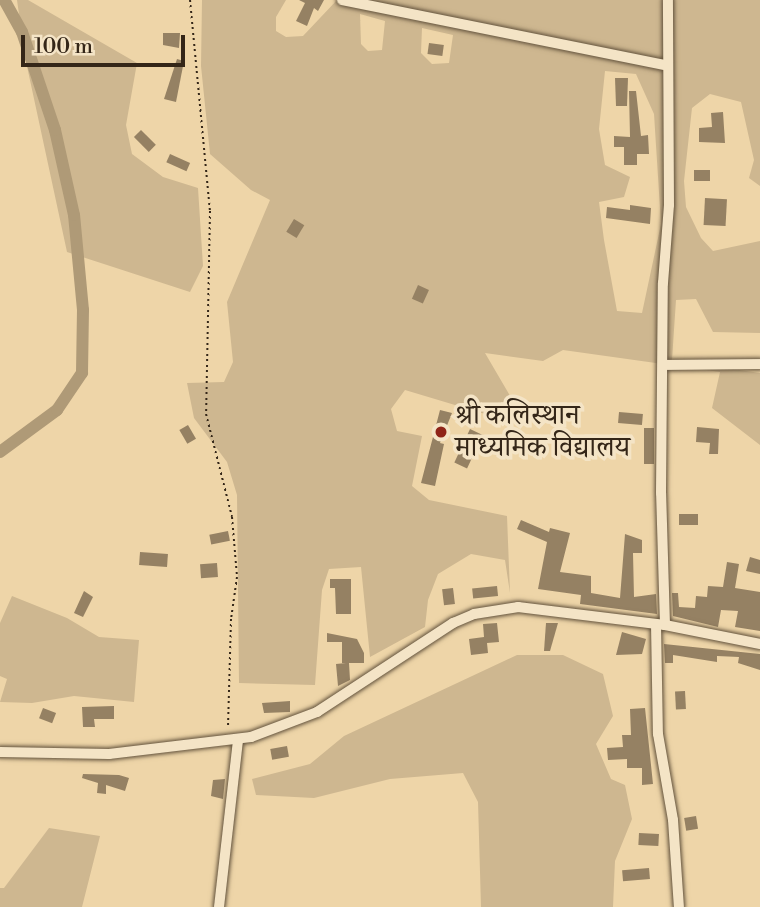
<!DOCTYPE html>
<meta charset="utf-8">
<style>
body{margin:0}
#map{position:relative;width:760px;height:907px;overflow:hidden;background:#eed5a8;font-family:"Libre Bodoni","Noto Serif Devanagari",serif}
div>[style]{position:absolute}
[style*='--x']{left:calc(var(--x)*1px);top:calc(var(--y)*1px);width:calc(var(--w)*1px);rotate:calc(var(--a)*1deg)}
.green>*{inset:0;background:#ceb790}
.canal>*{height:12px;margin:-6px;padding:0 6px;transform-origin:6px;border-radius:6px;background:#af9a77}
.building>*{inset:0;background:#958163;transform-origin:0 0}
.path>*{height:2px;margin-top:-1px;transform-origin:0;background:repeating-linear-gradient(90deg,#342618 0 2px,transparent 0 5.5px)}
.roads{filter:drop-shadow(0 0 2px #62523c) drop-shadow(0 0 2px #62523c)}
.minor>*{height:10px;margin:-5px;padding:0 5px;transform-origin:5px;border-radius:5px;background:#f4e4c6}
.dots>*{width:19px;height:19px;translate:-50% -50%;box-sizing:border-box;border:4px solid #f4e4c6;border-radius:50%}
span{translate:-50% -50%;white-space:nowrap;text-align:center;line-height:1.15;-webkit-text-stroke:7px #f4e4c6;paint-order:stroke}
.poi-label{font-size:28px;color:#342618}
.left{translate:0 -50%;text-align:left}
.scale{position:absolute;left:21px;top:35px;width:164px;height:32px;box-sizing:border-box;border:4px solid #342618;border-top:0;padding-left:9px;font-size:21px;line-height:24px;white-space:nowrap;color:#342618;-webkit-text-stroke:5px #f4e4c6;paint-order:stroke}
</style>
<div id="map">
<div class="green">
<i style="clip-path:polygon(17px 0,28px 0,137px 63px,126px 125px,132px 154px,163px 177px,198px 188px,203px 266px,190px 292px,67px 252px,25px 57px)"></i>
<i style="clip-path:polygon(evenodd,202px 0,286px 0,276px 17px,276px 31px,286px 37px,303px 36px,337px 0,760px 0,760px 186px,749px 178px,754px 160px,741px 102px,710px 94px,692px 108px,684px 181px,686px 207px,701px 238px,713px 251px,760px 241px,760px 333px,713px 332px,696px 299px,676px 300px,672px 360px,760px 373px,760px 445px,712px 408px,720px 372px,563px 350px,543px 361px,485px 353px,513px 401px,505px 420px,405px 390px,391px 409px,397px 431px,422px 436px,412px 486px,429px 500px,507px 516px,510px 593px,505px 560px,471px 554px,438px 574px,428px 600px,425px 627px,370px 657px,361px 567px,329px 569px,322px 590px,315px 685px,239px 683px,237px 495px,227px 462px,194px 418px,187px 383px,224px 382px,233px 362px,227px 302px,270px 200px,251px 190px,210px 154px,201px 66px,202px 0,360px 14px,385px 21px,382px 50px,368px 51px,361px 44px,360px 14px,202px 0,422px 28px,453px 35px,449px 63px,432px 64px,421px 53px,422px 28px,202px 0,605px 71px,636px 74px,654px 114px,661px 224px,642px 313px,617px 311px,604px 240px,599px 202px,624px 197px,630px 177px,605px 165px,599px 129px,605px 71px)"></i>
<i style="clip-path:polygon(12px 596px,67px 618px,99px 637px,139px 640px,134px 702px,74px 696px,32px 703px,0 702px,7px 679px,0 676px,0 623px)"></i>
<i style="clip-path:polygon(517px 655px,563px 655px,603px 674px,613px 716px,596px 744px,611px 779px,625px 785px,632px 819px,615px 861px,613px 907px,481px 907px,478px 802px,463px 773px,390px 779px,314px 798px,256px 795px,252px 779px,310px 764px,344px 736px)"></i>
<i style="clip-path:polygon(49px 828px,100px 836px,82px 907px,0 907px,0 888px,4px 888px)"></i>
</div>
<div class="canal">
<i style="--x:0;--y:452;--w:71;--a:-36.4"></i>
<i style="--x:57;--y:410;--w:45;--a:-56"></i>
<i style="--x:82;--y:373;--w:63;--a:-89.1"></i>
<i style="--x:83;--y:310;--w:95;--a:-95.4"></i>
<i style="--x:74;--y:215;--w:87;--a:-102.6"></i>
<i style="--x:55;--y:130;--w:103;--a:-108.6"></i>
<i style="--x:22;--y:32;--w:37;--a:-119"></i>
</div>
<div class="building">
<i style="clip-path:polygon(299px 0,324px 0,318px 11px,314px 8px,307px 26px,296px 21px,305px 3px)"></i>
<i style="clip-path:polygon(163px 33px,180px 33px,179px 48px,163px 45px)"></i>
<i style="left:429px;top:43px;width:15px;height:11px;rotate:8deg"></i>
<i style="clip-path:polygon(177px 59px,184px 61px,176px 102px,164px 99px)"></i>
<i style="clip-path:polygon(615px 78px,628px 78px,627px 106px,616px 106px)"></i>
<i style="clip-path:polygon(629px 91px,636px 91px,641px 136px,648px 135px,649px 154px,637px 154px,637px 165px,624px 165px,624px 147px,614px 147px,614px 136px,630px 137px)"></i>
<i style="clip-path:polygon(723px 112px,725px 143px,699px 142px,699px 128px,712px 127px,711px 113px)"></i>
<i style="left:141px;top:130px;width:21px;height:10px;rotate:45deg"></i>
<i style="left:170px;top:154px;width:22px;height:9px;rotate:24deg"></i>
<i style="left:710px;top:170px;width:11px;height:16px;rotate:90deg"></i>
<i style="left:705px;top:198px;width:22px;height:27px;rotate:3deg"></i>
<i style="clip-path:polygon(630px 205px,651px 208px,650px 224px,606px 218px,607px 207px,630px 210px)"></i>
<i style="left:294px;top:219px;width:12px;height:15px;rotate:31deg"></i>
<i style="left:418px;top:285px;width:12px;height:15px;rotate:24deg"></i>
<i style="clip-path:polygon(440px 410px,452px 413px,440px 443px,444px 444px,435px 486px,421px 483px)"></i>
<i style="left:619px;top:412px;width:24px;height:11px;rotate:5deg"></i>
<i style="left:188px;top:425px;width:16px;height:10px;rotate:60deg"></i>
<i style="clip-path:polygon(697px 427px,719px 429px,718px 454px,709px 454px,710px 443px,696px 442px)"></i>
<i style="left:644px;top:428px;width:10px;height:36px"></i>
<i style="left:470px;top:429px;width:14px;height:37px;rotate:25deg"></i>
<i style="left:679px;top:514px;width:19px;height:11px"></i>
<i style="clip-path:polygon(521px 520px,549px 532px,550px 528px,570px 533px,560px 572px,591px 576px,591px 593px,620px 598px,625px 534px,642px 540px,642px 553px,633px 553px,634px 597px,656px 594px,657px 614px,580px 604px,581px 595px,538px 589px,547px 542px,517px 529px)"></i>
<i style="left:228px;top:531px;width:10px;height:19px;rotate:79deg"></i>
<i style="left:140px;top:552px;width:28px;height:13px;rotate:4deg"></i>
<i style="clip-path:polygon(750px 557px,760px 560px,760px 574px,746px 571px)"></i>
<i style="clip-path:polygon(727px 562px,739px 564px,735px 588px,760px 592px,760px 631px,735px 627px,738px 611px,721px 610px,718px 627px,673px 616px,672px 593px,678px 593px,679px 607px,695px 608px,696px 596px,707px 597px,708px 586px,723px 587px)"></i>
<i style="left:217px;top:563px;width:14px;height:17px;rotate:86deg"></i>
<i style="clip-path:polygon(330px 579px,351px 579px,351px 614px,336px 614px,335px 588px,330px 588px)"></i>
<i style="left:497px;top:586px;width:10px;height:25px;rotate:84deg"></i>
<i style="left:453px;top:588px;width:16px;height:11px;rotate:83deg"></i>
<i style="clip-path:polygon(84px 591px,93px 597px,83px 617px,74px 613px)"></i>
<i style="clip-path:polygon(497px 623px,499px 642px,487px 643px,488px 653px,471px 655px,469px 639px,484px 637px,483px 624px)"></i>
<i style="clip-path:polygon(546px 623px,558px 623px,550px 651px,544px 651px)"></i>
<i style="clip-path:polygon(622px 632px,646px 639px,642px 654px,616px 655px)"></i>
<i style="clip-path:polygon(327px 633px,357px 639px,364px 653px,364px 663px,349px 663px,350px 680px,338px 686px,336px 664px,346px 663px,342px 663px,342px 642px,327px 642px)"></i>
<i style="clip-path:polygon(664px 644px,760px 654px,760px 670px,738px 663px,739px 657px,717px 656px,717px 662px,673px 655px,673px 663px,665px 663px)"></i>
<i style="left:685px;top:691px;width:18px;height:10px;rotate:87deg"></i>
<i style="clip-path:polygon(290px 701px,290px 712px,264px 713px,262px 703px)"></i>
<i style="clip-path:polygon(114px 706px,114px 719px,94px 719px,95px 727px,83px 727px,82px 707px)"></i>
<i style="left:43px;top:708px;width:14px;height:11px;rotate:21deg"></i>
<i style="clip-path:polygon(645px 708px,653px 784px,642px 785px,642px 768px,627px 768px,627px 759px,608px 760px,607px 748px,623px 747px,622px 735px,631px 735px,630px 709px)"></i>
<i style="left:287px;top:746px;width:11px;height:17px;rotate:80deg"></i>
<i style="clip-path:polygon(83px 774px,119px 775px,129px 778px,125px 791px,106px 785px,106px 794px,97px 793px,98px 783px,82px 778px)"></i>
<i style="clip-path:polygon(225px 779px,223px 799px,211px 796px,213px 780px)"></i>
<i style="left:696px;top:816px;width:13px;height:12px;rotate:81deg"></i>
<i style="left:639px;top:833px;width:20px;height:12px;rotate:3deg"></i>
<i style="left:649px;top:868px;width:11px;height:27px;rotate:85deg"></i>
</div>
<div class="path">
<i style="--x:190;--y:0;--w:212;--a:84.6"></i>
<i style="--x:210;--y:211;--w:203;--a:91.1"></i>
<i style="--x:206;--y:414;--w:106;--a:75.8"></i>
<i style="--x:232;--y:517;--w:60;--a:85.2"></i>
<i style="--x:237;--y:577;--w:42;--a:98.1"></i>
<i style="--x:231;--y:619;--w:109;--a:91.6"></i>
</div>
<div class="roads">
<div class="minor">
<i style="--x:342;--y:0;--w:329;--a:11.4"></i>
<i style="--x:663;--y:365;--w:97;--a:-0.6"></i>
<i style="--x:656;--y:624;--w:110;--a:89"></i>
<i style="--x:658;--y:734;--w:87;--a:80.1"></i>
<i style="--x:673;--y:820;--w:87;--a:86.1"></i>
<i style="--x:665;--y:625;--w:132;--a:-91.7"></i>
<i style="--x:661;--y:493;--w:210;--a:-89.5"></i>
<i style="--x:663;--y:283;--w:78;--a:-85.6"></i>
<i style="--x:669;--y:205;--w:205;--a:-90.3"></i>
<i style="--x:0;--y:752;--w:109;--a:1.1"></i>
<i style="--x:109;--y:754;--w:143;--a:-6.8"></i>
<i style="--x:251;--y:737;--w:71;--a:-20.7"></i>
<i style="--x:317;--y:712;--w:163;--a:-33.2"></i>
<i style="--x:453;--y:623;--w:23;--a:-23"></i>
<i style="--x:474;--y:614;--w:45;--a:-9"></i>
<i style="--x:518;--y:607;--w:148;--a:7"></i>
<i style="--x:665;--y:625;--w:97;--a:11.3"></i>
<i style="--x:219;--y:907;--w:168;--a:-83.5"></i>
</div>
</div>
<div class="dots">
<i style="left:441px;top:432px;background:#8f2418"></i>
</div>
<div class="poi-label">
<span class="left" style="left:455px;top:432px">श्री कलिस्थान<br>माध्यमिक विद्यालय</span>
</div>
<div class="scale">100 m</div>
</div>
